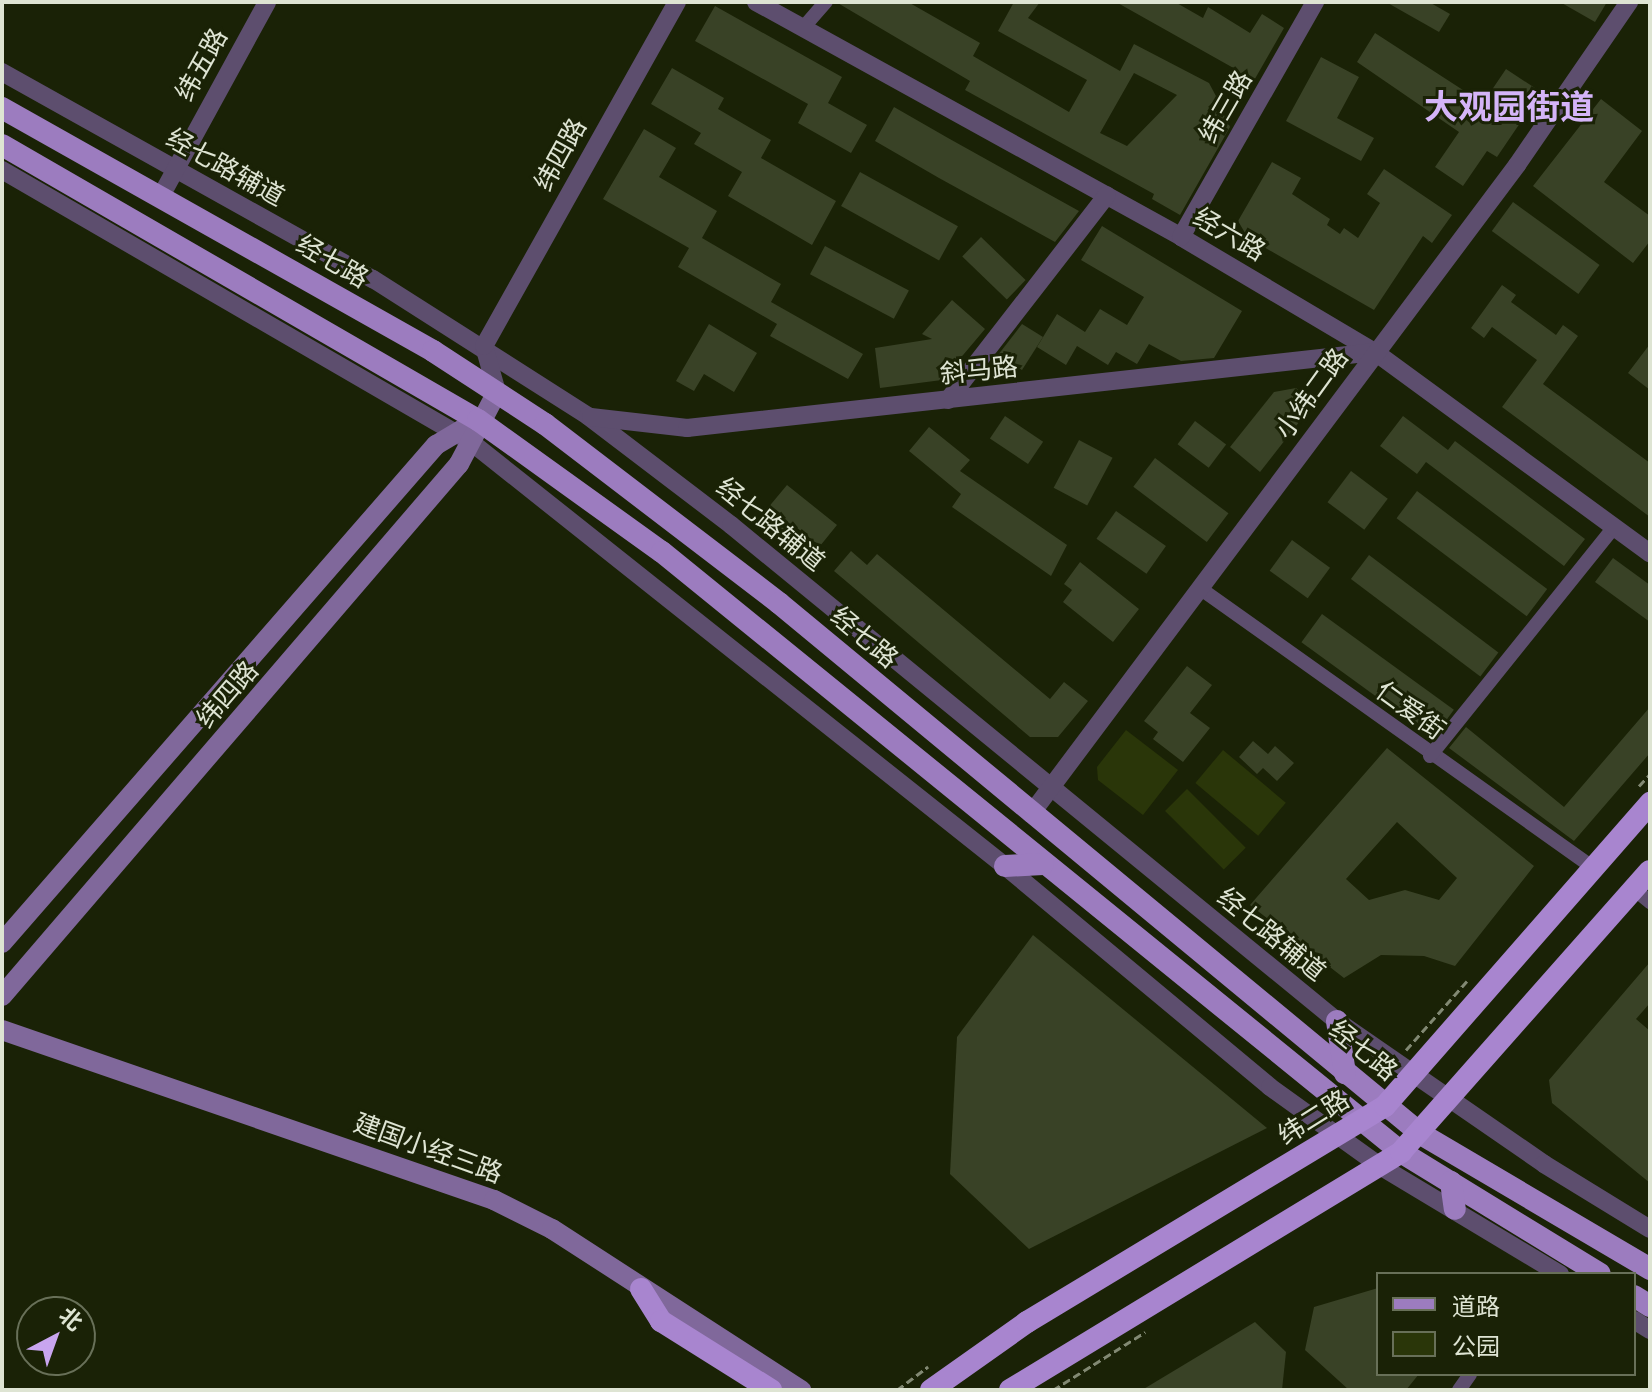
<!DOCTYPE html>
<meta charset="utf-8">
<style>
body{margin:0}
#map{position:relative;width:1652px;height:1392px;overflow:hidden;background:#1a2206;font-family:"Fira Sans","Noto Sans SC",sans-serif}
div>[style]{position:absolute}
[style*='--x']{left:calc(var(--x)*1px);top:calc(var(--y)*1px);width:calc(var(--w)*1px);rotate:calc(var(--a)*1deg)}
.green>*{inset:0;background:#2a3609;transform-origin:0 0}
.building>*{inset:0;background:#394226;transform-origin:0 0}
.path>*{height:3px;margin-top:-1.5px;transform-origin:0;background:repeating-linear-gradient(90deg,#828973 0 8px,transparent 0 12px)}
.minor>*{height:14px;margin:-7px;padding:0 7px;transform-origin:7px;border-radius:7px;background:#5d4e6e}
.tertiary>*{height:18px;margin:-9px;padding:0 9px;transform-origin:9px;border-radius:9px;background:#5d4e6e}
.secondary>*{height:20px;margin:-10px;padding:0 10px;transform-origin:10px;border-radius:10px;background:#80689b}
.primary>*{height:22px;margin:-11px;padding:0 11px;transform-origin:11px;border-radius:11px;background:#9c7cbf}
.trunk>*{height:22px;margin:-11px;padding:0 11px;transform-origin:11px;border-radius:11px;background:#a885cf}
span{translate:-50% -50%;white-space:nowrap;text-align:center;line-height:1.15;-webkit-text-stroke:6px #1a2206;paint-order:stroke}
.street-label{font-size:26px;color:#dee4d3}
.district-label{font-size:34px;color:#d4b4f8;font-weight:700}
.frame{position:absolute;inset:0;border:4px solid #dee4d3;pointer-events:none}
.legend{position:absolute;left:1376px;top:1272px;width:260px;height:104px;box-sizing:border-box;background:#1a2206;border:2px solid #687058;margin:0;padding:10px 14px;list-style:none;font-size:24px;color:#dee4d3}
.legend li{display:flex;align-items:center;gap:16px;height:40px}
.legend b{width:40px;border:2px solid #687058}
.north{position:absolute;left:16px;top:1296px;width:80px;height:80px;box-sizing:border-box;background:#1a2206;border:2px solid #687058;border-radius:50%;rotate:41deg;font-size:22px;font-weight:700;line-height:32px;text-align:center;color:#dee4d3}
.north::after{content:'';display:block;margin:auto;width:28px;height:36px;background:#c8a5ef;clip-path:polygon(50% 0,100% 100%,50% 72%,0 100%)}
</style>
<div id="map">
<div class="green">
<i style="clip-path:polygon(1126px 730px,1178px 770px,1143px 815px,1098px 780px,1097px 767px)"></i>
<i style="left:1223px;top:750px;width:82px;height:43px;rotate:40deg"></i>
<i style="left:1187px;top:789px;width:83px;height:31px;rotate:45deg"></i>
</div>
<div class="building">
<i style="clip-path:polygon(evenodd,836px 2px,908px 2px,980px 43px,973px 56px,1069px 112px,1087px 80px,998px 31px,1014px 2px,1040px 2px,1028px 18px,1120px 71px,1134px 44px,1209px 83px,1217px 98px,1208px 107px,1225px 116px,1230px 127px,1180px 215px,1152px 199px,1154px 194px,965px 90px,970px 81px,836px 2px,1134px 73px,1177px 95px,1127px 146px,1100px 133px,1134px 73px)"></i>
<i style="clip-path:polygon(1116px 2px,1175px 2px,1203px 18px,1208px 7px,1250px 33px,1262px 14px,1284px 28px,1252px 84px,1236px 74px,1237px 70px)"></i>
<i style="clip-path:polygon(1386px 2px,1429px 2px,1450px 14px,1439px 32px)"></i>
<i style="clip-path:polygon(1560px 2px,1607px 2px,1595px 22px)"></i>
<i style="clip-path:polygon(715px 6px,842px 77px,828px 103px,867px 125px,851px 153px,798px 123px,808px 104px,695px 41px)"></i>
<i style="clip-path:polygon(1375px 33px,1483px 103px,1506px 69px,1541px 92px,1497px 157px,1487px 151px,1463px 186px,1435px 167px,1459px 132px,1357px 62px)"></i>
<i style="clip-path:polygon(1321px 57px,1359px 77px,1337px 118px,1374px 138px,1361px 161px,1286px 121px)"></i>
<i style="clip-path:polygon(672px 68px,724px 98px,718px 109px,771px 140px,761px 158px,836px 201px,812px 245px,728px 196px,742px 172px,694px 144px,701px 133px,651px 104px)"></i>
<i style="clip-path:polygon(1601px 99px,1642px 131px,1604px 182px,1650px 216px,1650px 241px,1633px 263px,1533px 186px)"></i>
<i style="clip-path:polygon(894px 107px,948px 138px,1079px 211px,1055px 242px,939px 178px,875px 141px)"></i>
<i style="clip-path:polygon(644px 129px,676px 148px,659px 177px,717px 211px,702px 238px,781px 284px,771px 302px,863px 354px,848px 379px,770px 336px,777px 324px,678px 267px,689px 248px,603px 199px)"></i>
<i style="clip-path:polygon(1272px 162px,1301px 178px,1292px 194px,1330px 219px,1327px 225px,1340px 234px,1344px 228px,1358px 238px,1380px 203px,1367px 194px,1384px 169px,1452px 215px,1432px 243px,1423px 236px,1374px 310px,1248px 238px,1238px 221px)"></i>
<i style="left:860px;top:172px;width:112px;height:39px;rotate:29deg"></i>
<i style="left:1513px;top:202px;width:107px;height:36px;rotate:36deg"></i>
<i style="clip-path:polygon(1102px 226px,1242px 311px,1214px 358px,1181px 361px,1149px 344px,1137px 364px,1116px 352px,1108px 365px,1077px 346px,1066px 365px,1037px 347px,1057px 314px,1085px 332px,1100px 309px,1127px 325px,1144px 297px,1081px 260px)"></i>
<i style="left:981px;top:237px;width:62px;height:27px;rotate:44deg"></i>
<i style="left:825px;top:246px;width:95px;height:32px;rotate:28deg"></i>
<i style="clip-path:polygon(1502px 285px,1516px 295px,1511px 302px,1556px 335px,1563px 325px,1578px 336px,1543px 384px,1650px 463px,1650px 517px,1502px 407px,1537px 360px,1492px 327px,1484px 338px,1471px 328px)"></i>
<i style="clip-path:polygon(952px 300px,985px 329px,942px 380px,880px 388px,875px 348px,932px 339px,922px 334px)"></i>
<i style="clip-path:polygon(709px 324px,757px 353px,734px 392px,704px 374px,694px 391px,676px 381px)"></i>
<i style="clip-path:polygon(1022px 324px,1043px 337px,1022px 370px,998px 355px)"></i>
<i style="clip-path:polygon(1650px 344px,1650px 390px,1628px 373px)"></i>
<i style="clip-path:polygon(1296px 388px,1314px 403px,1260px 472px,1230px 447px,1274px 392px)"></i>
<i style="left:1005px;top:416px;width:46px;height:27px;rotate:34deg"></i>
<i style="clip-path:polygon(1403px 416px,1448px 450px,1455px 441px,1585px 539px,1564px 566px,1426px 462px,1417px 474px,1380px 446px)"></i>
<i style="left:1195px;top:421px;width:39px;height:29px;rotate:37deg"></i>
<i style="clip-path:polygon(929px 427px,970px 460px,960px 471px,1067px 545px,1051px 576px,952px 507px,961px 494px,909px 451px)"></i>
<i style="left:1079px;top:440px;width:38px;height:54px;rotate:28deg"></i>
<i style="left:1155px;top:458px;width:92px;height:36px;rotate:37deg"></i>
<i style="left:1351px;top:471px;width:46px;height:39px;rotate:37deg"></i>
<i style="clip-path:polygon(787px 485px,837px 525px,820px 546px,796px 527px,789px 537px,762px 515px)"></i>
<i style="left:1417px;top:491px;width:163px;height:34px;rotate:37deg"></i>
<i style="left:1116px;top:511px;width:61px;height:34px;rotate:35deg"></i>
<i style="left:1292px;top:540px;width:47px;height:38px;rotate:36deg"></i>
<i style="clip-path:polygon(851px 551px,867px 565px,877px 554px,1050px 699px,1064px 682px,1088px 701px,1058px 737px,1030px 737px,834px 571px)"></i>
<i style="left:1369px;top:555px;width:162px;height:30px;rotate:37deg"></i>
<i style="clip-path:polygon(1613px 558px,1650px 585px,1650px 622px,1595px 582px)"></i>
<i style="clip-path:polygon(1080px 562px,1139px 609px,1113px 642px,1063px 602px,1072px 590px,1064px 584px)"></i>
<i style="left:1322px;top:614px;width:163px;height:35px;rotate:36deg"></i>
<i style="clip-path:polygon(1187px 666px,1212px 685px,1190px 713px,1210px 728px,1183px 762px,1153px 739px,1158px 732px,1144px 721px)"></i>
<i style="clip-path:polygon(1650px 707px,1650px 753px,1574px 841px,1449px 748px,1466px 727px,1564px 807px)"></i>
<i style="clip-path:polygon(1253px 741px,1268px 754px,1275px 746px,1294px 763px,1277px 781px,1263px 768px,1257px 774px,1239px 757px)"></i>
<i style="clip-path:polygon(evenodd,1387px 748px,1534px 866px,1455px 966px,1424px 956px,1381px 955px,1344px 978px,1250px 905px,1387px 748px,1397px 822px,1457px 878px,1439px 900px,1405px 890px,1369px 900px,1346px 879px,1397px 822px)"></i>
<i style="clip-path:polygon(1033px 935px,1267px 1128px,1029px 1249px,950px 1174px,957px 1037px)"></i>
<i style="clip-path:polygon(1650px 962px,1650px 1003px,1636px 1019px,1650px 1031px,1650px 1183px,1552px 1103px,1549px 1080px)"></i>
<i style="clip-path:polygon(1378px 1288px,1378px 1374px,1419px 1374px,1406px 1390px,1349px 1390px,1305px 1350px,1314px 1307px)"></i>
<i style="clip-path:polygon(1255px 1322px,1286px 1352px,1282px 1390px,1142px 1390px)"></i>
</div>
<div class="path">
<i style="--x:1639;--y:786;--w:16;--a:-47"></i>
<i style="--x:1406;--y:1050;--w:92;--a:-48.5"></i>
<i style="--x:897;--y:1390;--w:39;--a:-37"></i>
<i style="--x:1053;--y:1390;--w:109;--a:-32.2"></i>
</div>
<div class="minor">
<i style="--x:803;--y:28;--w:35;--a:-49"></i>
<i style="--x:1201;--y:589;--w:482;--a:35.4"></i>
<i style="--x:1430;--y:756;--w:294;--a:-51.2"></i>
<i style="--x:1634;--y:889;--w:21;--a:39"></i>
<i style="--x:1459;--y:1390;--w:19;--a:-55"></i>
</div>
<div class="tertiary">
<i style="--x:756;--y:2;--w:486;--a:28.9"></i>
<i style="--x:1181;--y:237;--w:226;--a:30.7"></i>
<i style="--x:1375;--y:352;--w:341;--a:36.2"></i>
<i style="--x:2;--y:72;--w:425;--a:29.2"></i>
<i style="--x:373;--y:279;--w:255;--a:32.5"></i>
<i style="--x:588;--y:416;--w:180;--a:37.3"></i>
<i style="--x:731;--y:525;--w:783;--a:39.3"></i>
<i style="--x:1337;--y:1021;--w:252;--a:34.6"></i>
<i style="--x:1544;--y:1164;--w:124;--a:31.5"></i>
<i style="--x:2;--y:170;--w:542;--a:30.11"></i>
<i style="--x:471;--y:442;--w:682;--a:38.45"></i>
<i style="--x:1005;--y:866;--w:345;--a:39.8"></i>
<i style="--x:1270;--y:1087;--w:135;--a:35.7"></i>
<i style="--x:1380;--y:1166;--w:210;--a:31"></i>
<i style="--x:161;--y:196;--w:221;--a:-61.3"></i>
<i style="--x:1181;--y:237;--w:271;--a:-60.3"></i>
<i style="--x:497;--y:392;--w:48;--a:-105.8"></i>
<i style="--x:484;--y:346;--w:394;--a:-60.7"></i>
<i style="--x:948;--y:400;--w:259;--a:-52.2"></i>
<i style="--x:591;--y:417;--w:97;--a:6.5"></i>
<i style="--x:687;--y:428;--w:692;--a:-6.3"></i>
<i style="--x:1031;--y:814;--w:811;--a:-53.17"></i>
<i style="--x:1517;--y:165;--w:198;--a:-55.5"></i>
<i style="--x:1634;--y:1320;--w:19;--a:32"></i>
</div>
<div class="secondary">
<i style="--x:2;--y:943;--w:661;--a:-48.93"></i>
<i style="--x:436;--y:445;--w:49;--a:-30.8"></i>
<i style="--x:2;--y:996;--w:701;--a:-49.34"></i>
<i style="--x:459;--y:464;--w:81;--a:-62.2"></i>
<i style="--x:2;--y:1030;--w:521;--a:19.06"></i>
<i style="--x:494;--y:1200;--w:65;--a:26.6"></i>
<i style="--x:552;--y:1229;--w:297;--a:32.9"></i>
</div>
<div class="primary">
<i style="--x:2;--y:108;--w:495;--a:29.4"></i>
<i style="--x:433;--y:351;--w:134;--a:33.1"></i>
<i style="--x:545;--y:424;--w:295;--a:37.4"></i>
<i style="--x:779;--y:603;--w:833;--a:39.59"></i>
<i style="--x:1421;--y:1134;--w:266;--a:30.5"></i>
<i style="--x:2;--y:145;--w:550;--a:30.02"></i>
<i style="--x:478;--y:420;--w:226;--a:35.7"></i>
<i style="--x:662;--y:552;--w:952;--a:39.07"></i>
<i style="--x:1401;--y:1152;--w:233;--a:31.5"></i>
<i style="--x:1005;--y:866;--w:38;--a:-3"></i>
<i style="--x:1337;--y:1021;--w:53;--a:81.3"></i>
<i style="--x:1451;--y:1182;--w:27;--a:82"></i>
<i style="--x:1634;--y:1296;--w:19;--a:32"></i>
</div>
<div class="trunk">
<i style="--x:641;--y:1289;--w:38;--a:58"></i>
<i style="--x:661;--y:1321;--w:130;--a:32.1"></i>
<i style="--x:931;--y:1390;--w:118;--a:-35.3"></i>
<i style="--x:1027;--y:1322;--w:418;--a:-31.1"></i>
<i style="--x:1385;--y:1106;--w:403;--a:-48.8"></i>
<i style="--x:1010;--y:1390;--w:458;--a:-31.3"></i>
<i style="--x:1401;--y:1152;--w:375;--a:-48.5"></i>
</div>
<div class="street-label">
<span style="left:202px;top:65px;rotate:-61deg">纬五路</span>
<span style="left:1226px;top:107px;rotate:-60deg">纬三路</span>
<span style="left:561px;top:155px;rotate:-61deg">纬四路</span>
<span style="left:225px;top:168px;rotate:29deg">经七路辅道</span>
<span style="left:1229px;top:235px;rotate:30deg">经六路</span>
<span style="left:332px;top:262px;rotate:30deg">经七路</span>
<span style="left:979px;top:371px;rotate:-6deg">斜马路</span>
<span style="left:1312px;top:394px;rotate:-54deg">小纬二路</span>
<span style="left:770px;top:525px;rotate:39deg">经七路辅道</span>
<span style="left:864px;top:638px;rotate:40deg">经七路</span>
<span style="left:228px;top:695px;rotate:-49deg">纬四路</span>
<span style="left:1410px;top:711px;rotate:36deg">仁爱街</span>
<span style="left:1271px;top:935px;rotate:39deg">经七路辅道</span>
<span style="left:1363px;top:1051px;rotate:39deg">经七路</span>
<span style="left:1314px;top:1118px;rotate:-32deg">纬二路</span>
<span style="left:428px;top:1149px;rotate:20deg">建国小经三路</span>
</div>
<div class="district-label">
<span style="left:1509px;top:108px">大观园街道</span>
</div>
<div class="frame"></div>
<ul class="legend">
<li><b style="height:10px;background:#9c7cbf"></b>道路</li>
<li><b style="height:22px;background:#2a3609"></b>公园</li>
</ul>
<div class="north">北</div>
</div>
